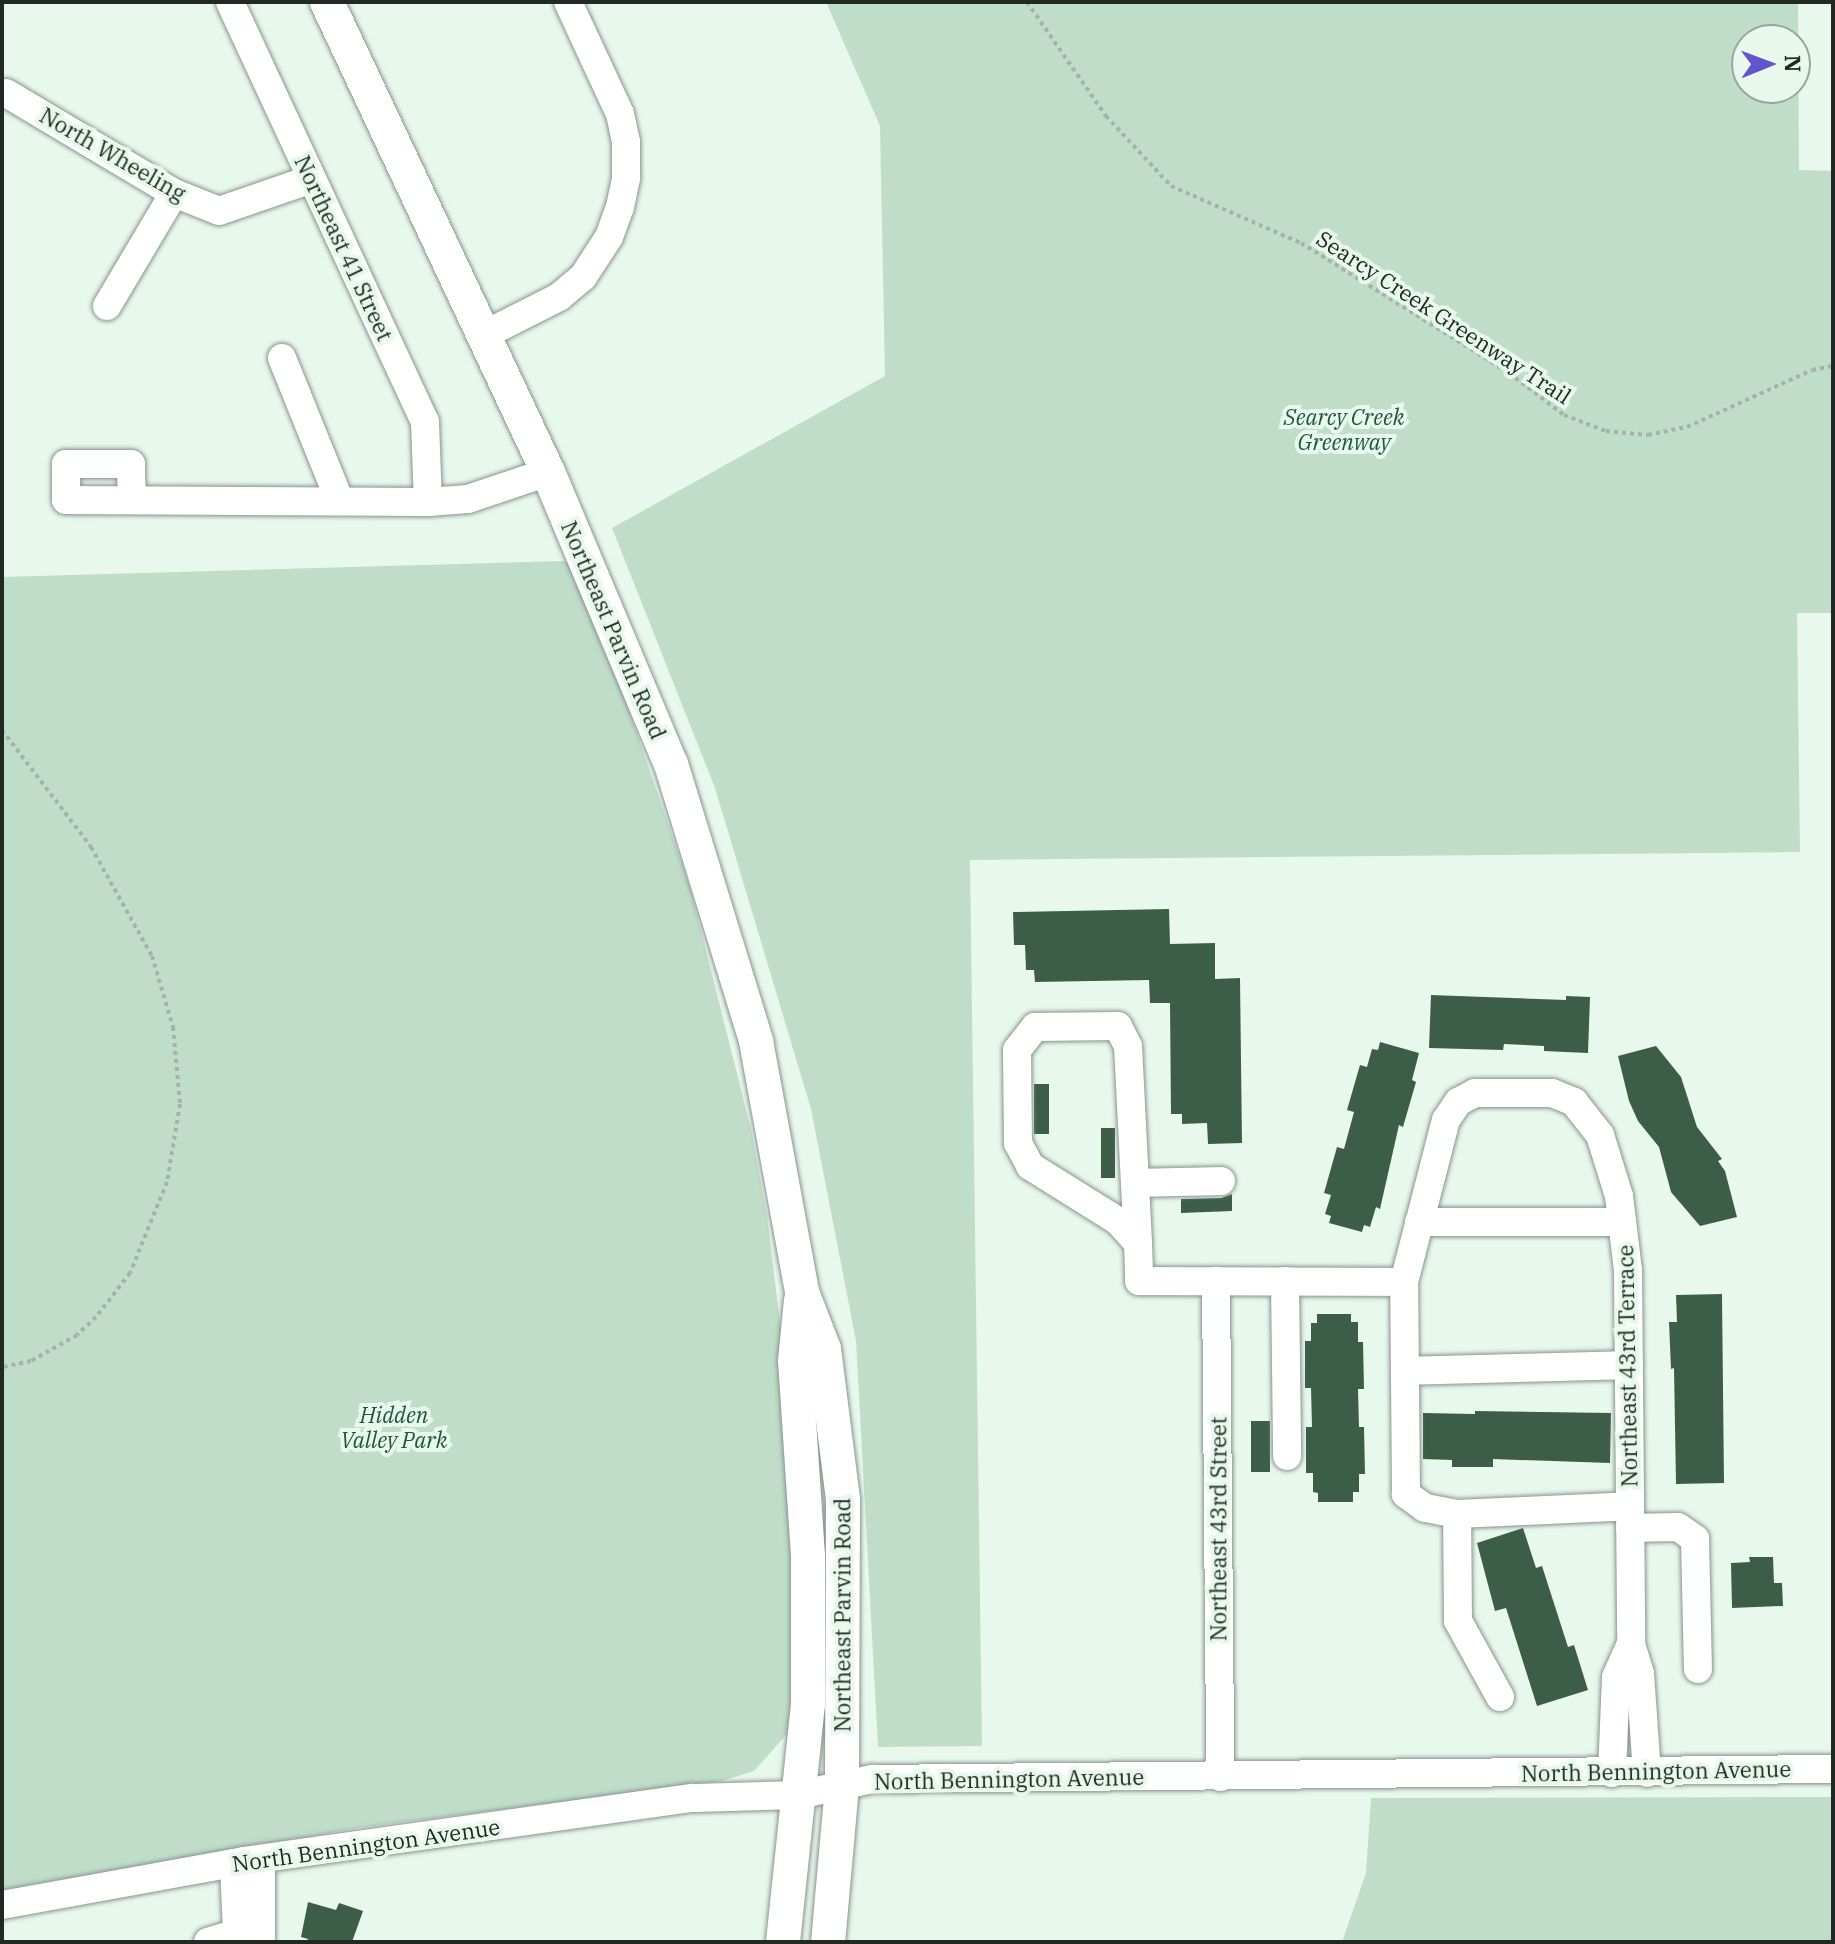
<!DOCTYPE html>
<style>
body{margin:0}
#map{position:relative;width:1835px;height:1944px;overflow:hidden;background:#e8f8ed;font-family:"IBM Plex Serif",serif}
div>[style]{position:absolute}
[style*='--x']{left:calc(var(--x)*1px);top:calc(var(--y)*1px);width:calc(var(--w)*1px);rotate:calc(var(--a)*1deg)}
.green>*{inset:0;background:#c0ddca}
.building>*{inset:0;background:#3c5e49;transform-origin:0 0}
.path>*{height:4px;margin-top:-2px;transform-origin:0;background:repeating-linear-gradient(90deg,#a5b2a9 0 4px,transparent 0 8px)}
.roads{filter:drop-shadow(0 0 2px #87958c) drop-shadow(0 0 2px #87958c)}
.minor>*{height:28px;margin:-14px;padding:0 14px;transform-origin:14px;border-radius:14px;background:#fff}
.major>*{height:34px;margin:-17px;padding:0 17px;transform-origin:17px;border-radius:17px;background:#fff}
span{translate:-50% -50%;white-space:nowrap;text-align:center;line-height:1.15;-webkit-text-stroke:8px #e8f8ed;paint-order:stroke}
.street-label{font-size:22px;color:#222824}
.park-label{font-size:22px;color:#1c5939;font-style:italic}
.frame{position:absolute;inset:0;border:4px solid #222824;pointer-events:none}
.north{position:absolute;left:1731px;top:24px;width:80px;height:80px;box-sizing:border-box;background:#e8f8ed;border:2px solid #99a59d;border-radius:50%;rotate:89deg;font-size:22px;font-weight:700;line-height:32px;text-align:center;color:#222824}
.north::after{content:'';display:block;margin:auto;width:28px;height:36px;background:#6353cc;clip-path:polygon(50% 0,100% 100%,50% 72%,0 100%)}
</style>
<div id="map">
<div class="green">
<i style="clip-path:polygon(evenodd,826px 2px,1798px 2px,1799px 170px,1833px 171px,1833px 613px,1797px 613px,1800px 852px,970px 860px,982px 1746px,878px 1747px,856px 1341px,811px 1109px,715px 788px,612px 528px,885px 376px,880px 126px,826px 2px,1747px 40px,1795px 40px,1795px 88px,1747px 88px,1747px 40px)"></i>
<i style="clip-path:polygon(564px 561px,571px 566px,617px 676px,690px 887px,751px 1129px,767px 1216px,782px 1339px,791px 1528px,791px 1719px,787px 1734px,754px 1771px,722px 1781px,357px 1828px,2px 1890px,2px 577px)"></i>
<i style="clip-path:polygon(1833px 1797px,1833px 1942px,1342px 1942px,1366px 1873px,1371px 1798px)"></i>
</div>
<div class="building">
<i style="clip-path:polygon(1169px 909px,1170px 944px,1215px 943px,1215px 979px,1240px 978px,1242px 1143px,1208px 1144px,1207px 1123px,1182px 1124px,1182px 1114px,1171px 1114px,1170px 1003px,1150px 1003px,1149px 980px,1035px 982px,1034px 970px,1026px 970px,1025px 945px,1014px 945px,1013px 912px)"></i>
<i style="clip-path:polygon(1431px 995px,1566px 1000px,1566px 996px,1590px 997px,1588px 1053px,1544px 1051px,1544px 1046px,1504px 1044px,1503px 1050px,1429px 1048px)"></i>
<i style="clip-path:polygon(1380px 1042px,1419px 1053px,1412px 1080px,1416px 1082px,1403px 1127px,1399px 1125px,1380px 1209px,1376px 1207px,1370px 1227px,1364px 1225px,1362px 1232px,1329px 1223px,1331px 1216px,1325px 1214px,1331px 1195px,1324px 1193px,1337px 1147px,1344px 1149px,1354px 1112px,1347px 1110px,1360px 1065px,1367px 1067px,1372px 1049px,1378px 1050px)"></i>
<i style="clip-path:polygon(1656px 1046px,1681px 1077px,1697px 1127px,1722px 1159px,1718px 1161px,1725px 1171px,1737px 1217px,1700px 1226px,1671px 1192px,1659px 1147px,1638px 1121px,1629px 1101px,1618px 1056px)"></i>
<i style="left:1034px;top:1084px;width:15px;height:50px"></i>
<i style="left:1101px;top:1128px;width:14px;height:50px"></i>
<i style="clip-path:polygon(1232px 1194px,1232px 1211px,1181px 1213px,1181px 1199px,1221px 1198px)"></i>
<i style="clip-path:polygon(1722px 1294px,1724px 1483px,1676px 1484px,1674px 1368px,1671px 1369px,1669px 1322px,1677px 1322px,1676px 1295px)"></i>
<i style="clip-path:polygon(1317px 1314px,1351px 1314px,1351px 1322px,1358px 1322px,1358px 1342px,1363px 1342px,1364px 1389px,1358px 1389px,1359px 1427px,1364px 1427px,1365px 1474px,1359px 1474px,1359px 1492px,1353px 1492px,1353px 1502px,1318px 1502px,1318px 1493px,1313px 1492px,1313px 1473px,1306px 1473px,1306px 1427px,1312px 1427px,1311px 1388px,1305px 1388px,1305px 1341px,1311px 1341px,1311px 1323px,1317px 1323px)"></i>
<i style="clip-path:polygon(1475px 1411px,1611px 1413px,1610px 1463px,1493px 1459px,1493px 1467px,1452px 1467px,1452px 1460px,1423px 1459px,1423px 1413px,1475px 1414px)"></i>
<i style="left:1251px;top:1421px;width:19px;height:51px"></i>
<i style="clip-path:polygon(1523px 1528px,1536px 1568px,1542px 1566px,1568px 1647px,1574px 1645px,1588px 1690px,1537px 1706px,1506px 1608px,1495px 1611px,1477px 1543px)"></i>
<i style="clip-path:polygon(1749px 1557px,1773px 1557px,1774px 1583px,1782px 1583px,1783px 1606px,1732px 1608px,1731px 1563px,1750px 1562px)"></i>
<i style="clip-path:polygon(308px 1902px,336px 1910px,339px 1903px,363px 1911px,352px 1942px,307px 1942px,308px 1939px,301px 1937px)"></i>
</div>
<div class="path">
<i style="--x:1027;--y:2;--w:139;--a:55.3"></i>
<i style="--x:1106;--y:116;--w:96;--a:47.1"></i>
<i style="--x:1171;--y:186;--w:142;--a:23.7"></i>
<i style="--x:1301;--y:243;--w:245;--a:32"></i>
<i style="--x:1509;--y:373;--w:69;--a:37.4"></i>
<i style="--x:1564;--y:415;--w:45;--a:20.9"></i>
<i style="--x:1606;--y:431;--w:42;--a:5.4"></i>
<i style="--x:1648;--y:435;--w:40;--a:-12"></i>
<i style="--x:1687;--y:427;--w:137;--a:-24.5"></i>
<i style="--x:1812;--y:370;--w:21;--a:-11"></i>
<i style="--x:2;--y:730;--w:147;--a:52.7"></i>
<i style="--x:91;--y:847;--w:125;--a:60.8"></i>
<i style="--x:152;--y:956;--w:74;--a:73.5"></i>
<i style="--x:173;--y:1027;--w:77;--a:84.8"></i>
<i style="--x:180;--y:1104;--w:79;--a:99.5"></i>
<i style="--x:167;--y:1182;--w:98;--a:112.1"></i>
<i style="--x:130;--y:1273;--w:56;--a:127.7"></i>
<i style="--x:96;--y:1317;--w:26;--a:137"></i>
<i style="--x:77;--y:1335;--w:53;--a:150.5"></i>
<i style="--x:31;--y:1361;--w:30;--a:168"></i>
</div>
<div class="roads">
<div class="minor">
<i style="--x:230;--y:2;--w:463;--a:65.1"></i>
<i style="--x:425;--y:422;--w:80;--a:87.9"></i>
<i style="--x:6;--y:93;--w:196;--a:30.8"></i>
<i style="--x:174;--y:193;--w:48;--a:21.8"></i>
<i style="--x:219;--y:211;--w:98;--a:-19"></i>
<i style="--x:107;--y:306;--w:131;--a:-59.3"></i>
<i style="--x:484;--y:335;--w:84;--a:-26.9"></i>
<i style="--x:559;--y:297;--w:31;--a:-40"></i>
<i style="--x:583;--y:277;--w:48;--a:-57"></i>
<i style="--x:609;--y:237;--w:32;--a:-70"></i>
<i style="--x:620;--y:207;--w:30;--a:-78"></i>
<i style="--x:626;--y:178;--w:36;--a:-90"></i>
<i style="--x:626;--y:142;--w:29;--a:-102"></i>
<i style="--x:620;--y:114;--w:123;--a:-114.9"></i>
<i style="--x:282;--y:358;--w:152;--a:68"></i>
<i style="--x:132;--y:500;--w:36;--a:-92"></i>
<i style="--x:131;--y:464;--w:65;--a:180"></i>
<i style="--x:66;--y:464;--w:36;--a:90"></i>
<i style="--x:66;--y:500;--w:362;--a:0.3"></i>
<i style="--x:428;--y:502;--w:40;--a:-4.3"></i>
<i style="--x:468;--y:499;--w:84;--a:-18.6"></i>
<i style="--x:1135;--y:1183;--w:86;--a:-1.3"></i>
<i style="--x:1419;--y:1222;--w:203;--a:0"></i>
<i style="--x:1138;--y:1243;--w:197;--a:-92.9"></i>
<i style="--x:1128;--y:1046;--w:22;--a:-117"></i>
<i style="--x:1118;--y:1026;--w:83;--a:179.3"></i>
<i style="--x:1035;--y:1027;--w:29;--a:128"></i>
<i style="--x:1017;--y:1050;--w:93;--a:89.4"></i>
<i style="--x:1018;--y:1143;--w:26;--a:62"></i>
<i style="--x:1030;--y:1166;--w:104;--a:32"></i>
<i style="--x:1118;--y:1221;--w:30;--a:48"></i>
<i style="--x:1138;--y:1243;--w:38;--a:88"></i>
<i style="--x:1139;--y:1281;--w:265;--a:0.2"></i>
<i style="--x:1216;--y:1281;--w:496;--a:89.5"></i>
<i style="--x:1285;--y:1281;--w:175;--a:89.3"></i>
<i style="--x:1405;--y:1371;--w:224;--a:-1.5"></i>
<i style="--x:1457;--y:1514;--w:173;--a:-2.6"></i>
<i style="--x:1630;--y:1528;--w:48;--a:-1.2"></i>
<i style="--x:1678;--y:1527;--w:21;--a:35"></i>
<i style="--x:1695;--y:1539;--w:130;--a:88.7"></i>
<i style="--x:1500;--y:1697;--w:87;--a:-118.9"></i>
<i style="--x:1458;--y:1621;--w:107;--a:-90.5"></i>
<i style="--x:1457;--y:1514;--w:33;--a:-169"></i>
<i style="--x:1425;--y:1508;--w:24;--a:-144"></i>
<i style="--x:1406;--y:1494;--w:212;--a:-90.5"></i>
<i style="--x:1404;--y:1282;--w:167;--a:-75.5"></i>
<i style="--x:1446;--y:1120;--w:22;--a:-56"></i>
<i style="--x:1458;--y:1102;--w:19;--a:-28"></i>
<i style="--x:1475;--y:1093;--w:77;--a:0"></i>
<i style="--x:1552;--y:1093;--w:24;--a:22"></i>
<i style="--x:1574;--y:1102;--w:42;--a:51.8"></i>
<i style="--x:1600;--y:1135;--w:64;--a:72.7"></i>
<i style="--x:1619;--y:1196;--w:75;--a:83.1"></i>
<i style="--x:1628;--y:1270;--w:374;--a:89.5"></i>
<i style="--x:1631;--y:1644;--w:30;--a:73"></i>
<i style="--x:1640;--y:1673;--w:100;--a:86"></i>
<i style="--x:1612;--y:1773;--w:96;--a:-87.6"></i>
<i style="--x:1616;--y:1677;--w:36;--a:-66"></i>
<i style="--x:261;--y:1859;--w:83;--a:90"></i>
<i style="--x:2;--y:1905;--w:245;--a:-10.3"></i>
<i style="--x:243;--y:1861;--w:455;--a:-8"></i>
<i style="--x:694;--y:1798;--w:104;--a:-1.7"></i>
<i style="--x:798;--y:1795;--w:76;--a:-12.2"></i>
<i style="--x:872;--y:1779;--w:961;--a:-0.6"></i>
<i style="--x:208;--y:1942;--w:30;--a:-17"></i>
<i style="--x:237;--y:1933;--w:70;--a:-92.5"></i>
</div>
<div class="major">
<i style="--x:327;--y:2;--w:519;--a:64.82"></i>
<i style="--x:548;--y:472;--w:317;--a:67.2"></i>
<i style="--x:671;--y:764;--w:290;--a:72.9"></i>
<i style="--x:756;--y:1041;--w:255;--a:79.6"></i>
<i style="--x:802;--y:1292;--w:61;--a:68.9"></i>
<i style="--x:824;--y:1349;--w:151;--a:82.8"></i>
<i style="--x:843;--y:1499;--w:287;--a:90.2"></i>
<i style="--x:842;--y:1786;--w:157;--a:95.1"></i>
<i style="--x:783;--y:1942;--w:238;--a:-84"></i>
<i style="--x:808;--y:1705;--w:149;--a:-90"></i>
<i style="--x:808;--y:1556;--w:195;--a:-93.8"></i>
<i style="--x:795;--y:1361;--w:61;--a:-84.4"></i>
</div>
</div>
<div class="street-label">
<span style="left:113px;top:154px;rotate:30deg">North Wheeling</span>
<span style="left:344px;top:248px;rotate:65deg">Northeast 41 Street</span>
<span style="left:1444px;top:317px;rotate:33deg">Searcy Creek Greenway Trail</span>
<span style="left:614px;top:630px;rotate:67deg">Northeast Parvin Road</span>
<span style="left:1627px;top:1366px;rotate:-91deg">Northeast 43rd Terrace</span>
<span style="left:1218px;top:1529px;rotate:-90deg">Northeast 43rd Street</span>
<span style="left:842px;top:1615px;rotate:-90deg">Northeast Parvin Road</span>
<span style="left:1656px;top:1771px;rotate:-1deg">North Bennington Avenue</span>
<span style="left:1009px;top:1779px;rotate:-1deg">North Bennington Avenue</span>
<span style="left:366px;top:1845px;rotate:-8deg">North Bennington Avenue</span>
</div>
<div class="park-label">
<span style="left:1344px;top:429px">Searcy Creek<br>Greenway</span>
<span style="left:394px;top:1427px">Hidden<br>Valley Park</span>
</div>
<div class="frame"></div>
<div class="north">N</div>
</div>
